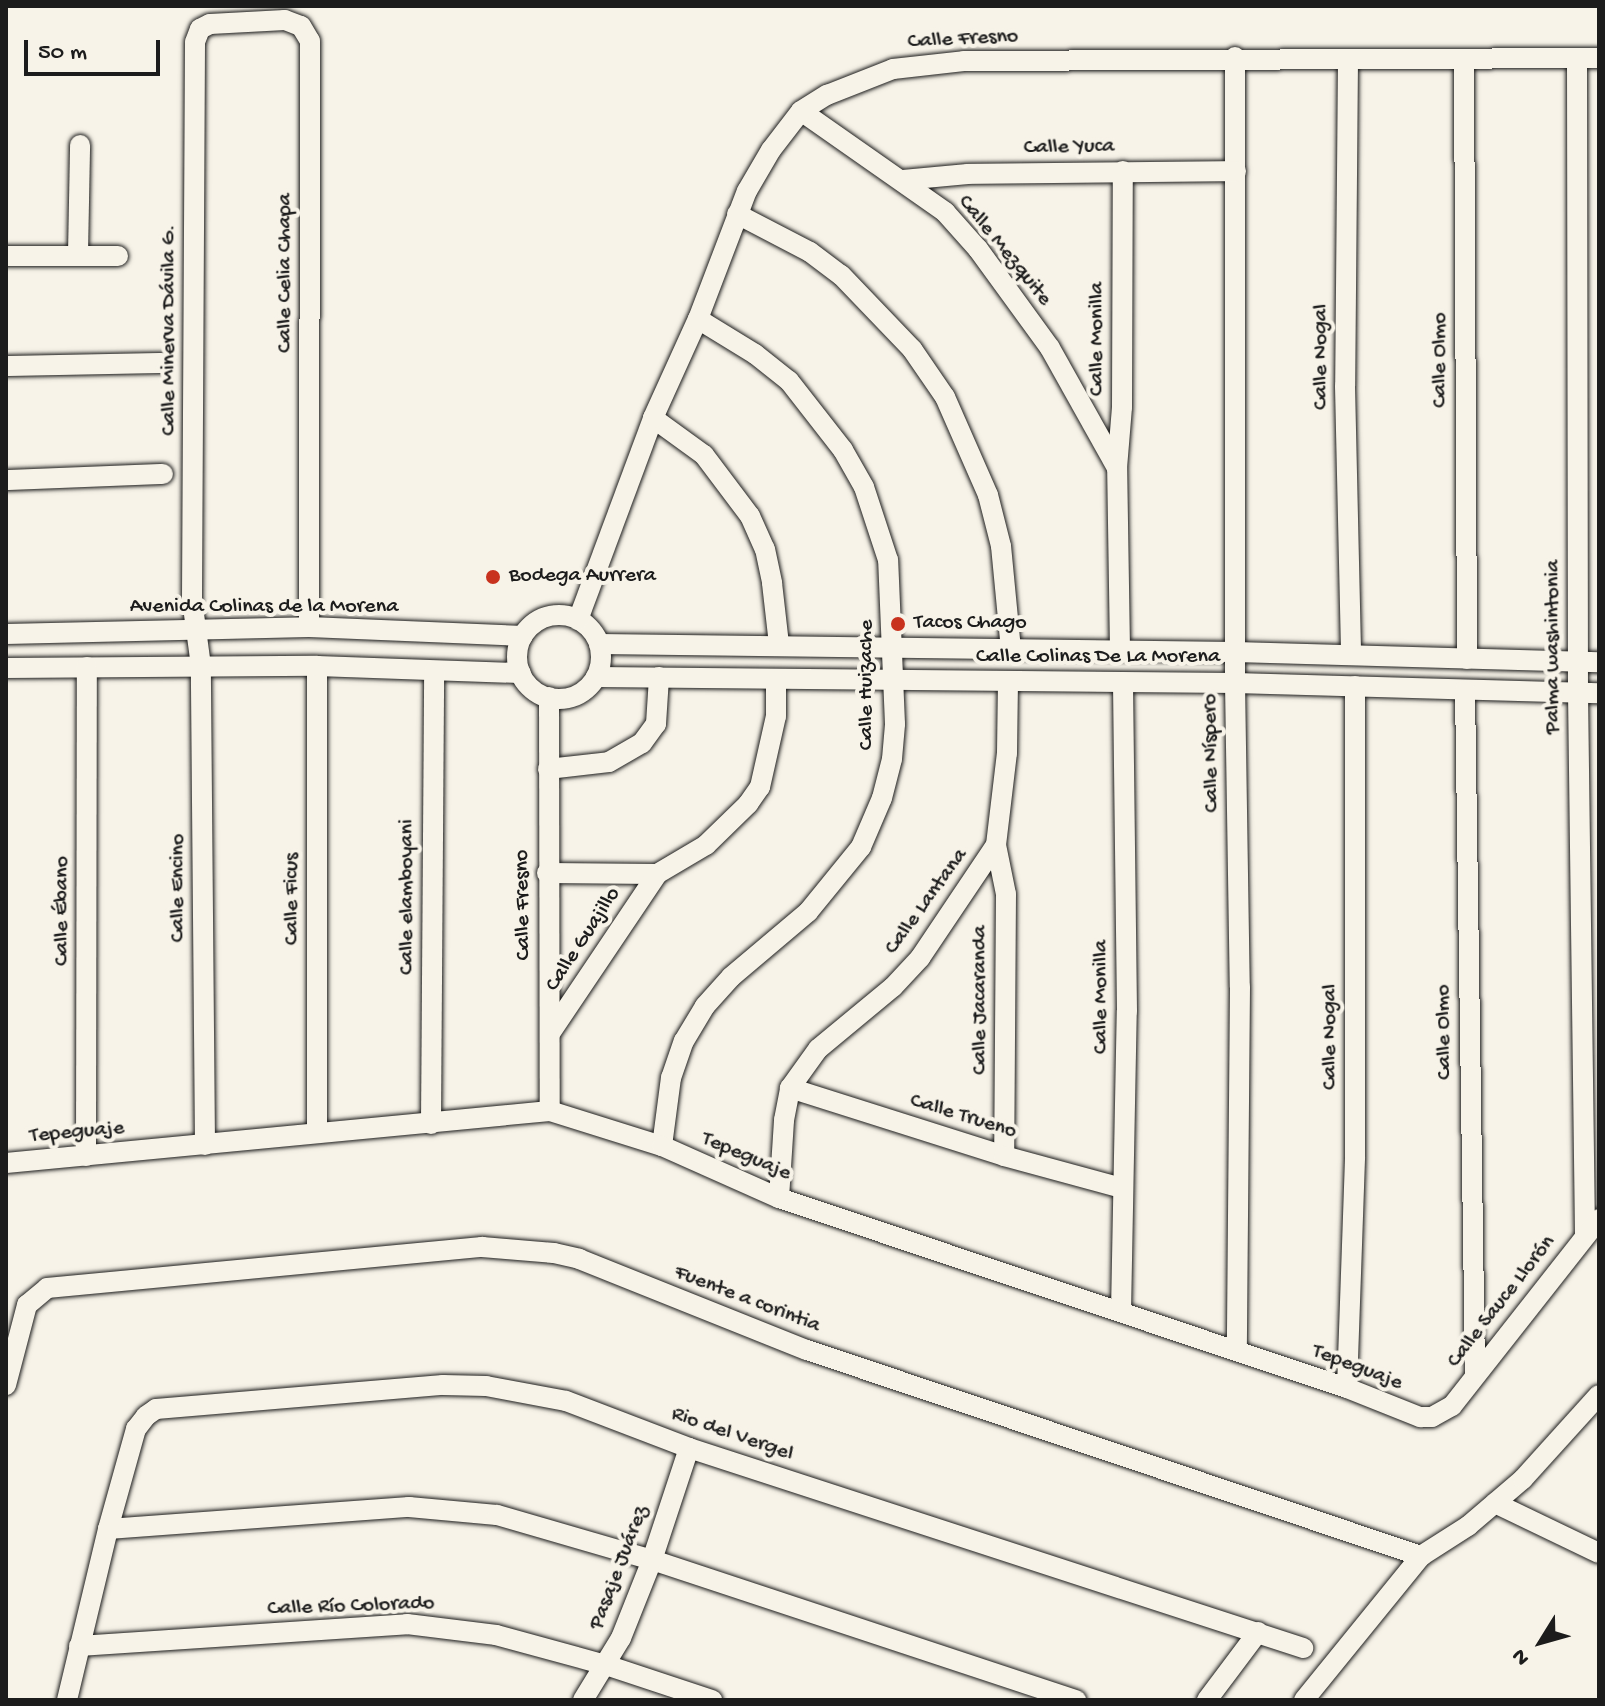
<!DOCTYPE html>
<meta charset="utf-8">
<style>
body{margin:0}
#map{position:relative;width:1605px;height:1706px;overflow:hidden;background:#f7f3e8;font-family:"Gochi Hand",sans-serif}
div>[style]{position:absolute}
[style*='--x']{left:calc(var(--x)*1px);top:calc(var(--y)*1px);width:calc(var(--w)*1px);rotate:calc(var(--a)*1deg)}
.roads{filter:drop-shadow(0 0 2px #1c1c1c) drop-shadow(0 0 2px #1c1c1c)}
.minor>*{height:20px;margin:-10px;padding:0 10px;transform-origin:10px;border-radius:10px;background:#f7f3e8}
.minor>.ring{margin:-10px;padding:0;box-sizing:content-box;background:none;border:20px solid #f7f3e8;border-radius:50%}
.dots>*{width:22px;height:22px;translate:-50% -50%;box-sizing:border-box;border:4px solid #f7f3e8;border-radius:50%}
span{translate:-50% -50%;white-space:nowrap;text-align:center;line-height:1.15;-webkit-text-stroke:8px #f7f3e8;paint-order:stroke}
.street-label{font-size:22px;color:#1c1c1c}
.poi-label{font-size:22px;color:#1c1c1c}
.left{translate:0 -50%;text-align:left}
.frame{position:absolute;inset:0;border:8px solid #1c1c1c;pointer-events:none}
.north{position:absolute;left:1501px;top:1602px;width:80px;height:80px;-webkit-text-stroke:6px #f7f3e8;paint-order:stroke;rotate:233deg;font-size:22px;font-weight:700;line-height:32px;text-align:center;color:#1c1c1c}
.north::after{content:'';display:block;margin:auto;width:28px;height:36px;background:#1c1c1c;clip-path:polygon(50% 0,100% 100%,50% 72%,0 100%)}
.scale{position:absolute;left:24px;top:40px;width:136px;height:36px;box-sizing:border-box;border:4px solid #1c1c1c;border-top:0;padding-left:10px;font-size:24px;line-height:28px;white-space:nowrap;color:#1c1c1c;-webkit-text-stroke:6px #f7f3e8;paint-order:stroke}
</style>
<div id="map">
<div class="roads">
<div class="minor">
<i style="--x:1235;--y:57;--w:626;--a:90"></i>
<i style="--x:1235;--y:683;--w:304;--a:89.1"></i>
<i style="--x:1240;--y:987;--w:364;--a:90.5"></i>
<i style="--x:1577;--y:59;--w:633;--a:89.91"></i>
<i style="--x:1578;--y:692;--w:544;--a:89.26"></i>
<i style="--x:1348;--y:60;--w:326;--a:90.5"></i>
<i style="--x:1345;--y:386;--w:269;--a:88.7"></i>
<i style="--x:1464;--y:60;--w:599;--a:89.71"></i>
<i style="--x:801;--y:111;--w:176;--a:35"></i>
<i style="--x:945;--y:212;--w:50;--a:48.3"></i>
<i style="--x:978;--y:249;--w:122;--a:54"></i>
<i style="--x:1050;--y:348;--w:137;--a:60.8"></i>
<i style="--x:903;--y:180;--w:65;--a:-5.3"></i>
<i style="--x:968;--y:174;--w:268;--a:-0.6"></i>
<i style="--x:737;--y:214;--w:82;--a:27.5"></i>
<i style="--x:810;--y:252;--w:39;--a:37"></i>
<i style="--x:841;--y:275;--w:103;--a:46.2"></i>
<i style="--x:912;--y:349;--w:58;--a:55.5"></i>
<i style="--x:945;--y:397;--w:107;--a:66.3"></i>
<i style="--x:988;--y:495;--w:53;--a:75.7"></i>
<i style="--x:1001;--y:546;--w:104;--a:84.5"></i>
<i style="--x:78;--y:254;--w:109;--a:-88.9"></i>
<i style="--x:6;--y:256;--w:112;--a:0"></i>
<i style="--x:6;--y:366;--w:156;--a:-1.1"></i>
<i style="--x:653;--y:418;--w:63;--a:36"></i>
<i style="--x:704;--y:455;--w:76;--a:53"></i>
<i style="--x:750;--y:516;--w:36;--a:66"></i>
<i style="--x:765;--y:549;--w:35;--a:78"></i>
<i style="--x:772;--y:583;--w:61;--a:83.5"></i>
<i style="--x:6;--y:480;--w:157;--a:-2.2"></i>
<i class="ring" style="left:517px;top:615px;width:64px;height:64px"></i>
<i style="--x:578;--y:620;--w:215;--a:-69.6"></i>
<i style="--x:653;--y:418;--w:109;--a:-65.6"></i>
<i style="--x:698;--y:319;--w:137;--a:-69.1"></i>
<i style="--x:747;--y:191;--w:48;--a:-59.7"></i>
<i style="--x:771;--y:150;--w:49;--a:-52.4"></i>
<i style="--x:801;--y:111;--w:31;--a:-32"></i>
<i style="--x:827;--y:95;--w:71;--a:-21.5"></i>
<i style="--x:893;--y:69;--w:71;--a:-6.4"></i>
<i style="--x:964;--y:61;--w:635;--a:-0.27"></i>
<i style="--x:6;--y:634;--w:303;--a:-1.3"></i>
<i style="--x:309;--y:627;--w:214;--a:2.4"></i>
<i style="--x:599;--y:644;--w:636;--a:0.72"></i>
<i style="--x:1235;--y:652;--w:364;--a:1.6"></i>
<i style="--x:1120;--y:650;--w:182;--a:-90.9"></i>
<i style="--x:1117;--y:468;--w:61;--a:-85.3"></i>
<i style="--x:1122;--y:407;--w:236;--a:-89.8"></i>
<i style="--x:317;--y:666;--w:467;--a:90"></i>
<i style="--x:6;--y:668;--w:311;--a:-0.4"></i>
<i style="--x:317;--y:666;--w:204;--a:2"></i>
<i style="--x:596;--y:677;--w:639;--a:0.54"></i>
<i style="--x:1235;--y:683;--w:364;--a:1.6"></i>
<i style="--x:1465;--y:690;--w:684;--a:89.16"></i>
<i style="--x:549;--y:697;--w:414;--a:89.9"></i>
<i style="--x:548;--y:769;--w:61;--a:-6.5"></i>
<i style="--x:609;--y:762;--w:38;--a:-30"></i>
<i style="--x:642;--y:743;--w:24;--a:-54"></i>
<i style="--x:656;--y:724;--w:47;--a:-86.3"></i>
<i style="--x:996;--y:845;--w:50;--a:78.5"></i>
<i style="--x:1006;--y:894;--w:262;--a:90.4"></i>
<i style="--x:547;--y:873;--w:110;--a:0.5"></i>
<i style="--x:551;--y:1032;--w:190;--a:-56.1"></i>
<i style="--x:657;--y:874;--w:57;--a:-30.6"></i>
<i style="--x:706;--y:845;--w:59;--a:-44.3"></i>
<i style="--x:748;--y:804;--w:21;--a:-55"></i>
<i style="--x:760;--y:787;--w:73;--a:-77.3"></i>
<i style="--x:776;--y:716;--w:35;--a:-90"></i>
<i style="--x:790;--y:1088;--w:225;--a:17.6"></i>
<i style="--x:1004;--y:1156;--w:122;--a:15.2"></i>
<i style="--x:431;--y:1124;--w:453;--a:-89.6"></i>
<i style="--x:205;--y:1145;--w:479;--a:-90.5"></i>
<i style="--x:201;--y:666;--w:68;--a:-97.7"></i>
<i style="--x:192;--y:599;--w:557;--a:-89.69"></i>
<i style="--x:195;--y:42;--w:14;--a:-69"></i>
<i style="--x:200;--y:29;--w:11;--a:-27"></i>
<i style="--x:210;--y:24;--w:75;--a:-3.1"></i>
<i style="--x:285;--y:20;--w:17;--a:21"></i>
<i style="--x:301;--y:26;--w:17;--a:59"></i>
<i style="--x:310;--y:41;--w:586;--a:90.1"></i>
<i style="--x:662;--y:1146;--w:69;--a:-82.5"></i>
<i style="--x:671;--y:1078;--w:39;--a:-71"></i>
<i style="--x:684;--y:1041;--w:41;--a:-59"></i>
<i style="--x:705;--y:1006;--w:39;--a:-48"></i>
<i style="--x:731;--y:977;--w:101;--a:-40.2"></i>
<i style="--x:808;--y:912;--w:84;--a:-50.8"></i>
<i style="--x:861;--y:847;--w:53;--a:-66.8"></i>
<i style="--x:882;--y:798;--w:40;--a:-75.6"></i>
<i style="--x:892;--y:759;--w:35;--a:-85"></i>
<i style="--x:895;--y:724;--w:164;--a:-92.4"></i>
<i style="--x:888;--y:560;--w:77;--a:-108.2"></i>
<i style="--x:864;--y:487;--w:43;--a:-119.6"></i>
<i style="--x:843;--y:450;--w:88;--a:-128"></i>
<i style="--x:789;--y:381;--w:43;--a:-141.5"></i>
<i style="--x:755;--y:354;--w:67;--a:-148.4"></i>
<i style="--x:86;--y:1156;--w:489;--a:-89.9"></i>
<i style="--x:6;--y:1163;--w:546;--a:-5.46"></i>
<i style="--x:550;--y:1111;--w:117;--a:17.4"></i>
<i style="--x:662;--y:1146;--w:128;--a:24"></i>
<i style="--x:779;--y:1198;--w:599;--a:18.5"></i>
<i style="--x:1347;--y:1388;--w:79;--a:21.7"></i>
<i style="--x:1420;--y:1417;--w:12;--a:0"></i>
<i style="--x:1432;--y:1417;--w:23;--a:-29"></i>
<i style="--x:1452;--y:1406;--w:238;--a:-51.8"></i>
<i style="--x:779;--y:1198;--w:78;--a:-86.3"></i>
<i style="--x:784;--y:1120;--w:33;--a:-79"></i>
<i style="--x:790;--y:1088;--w:48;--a:-54.3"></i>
<i style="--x:818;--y:1049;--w:97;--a:-39.6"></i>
<i style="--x:893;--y:987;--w:40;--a:-47"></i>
<i style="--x:920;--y:958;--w:136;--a:-56.1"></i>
<i style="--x:996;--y:845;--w:93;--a:-83.2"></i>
<i style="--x:1007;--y:753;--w:70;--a:-89.2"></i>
<i style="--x:1121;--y:1312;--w:301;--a:-88.9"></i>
<i style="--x:1127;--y:1011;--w:328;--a:-90.7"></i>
<i style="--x:6;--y:1385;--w:83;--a:-75.3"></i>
<i style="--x:27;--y:1305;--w:26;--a:-40"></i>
<i style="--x:47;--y:1288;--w:437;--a:-5.4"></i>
<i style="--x:482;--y:1247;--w:72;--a:4.8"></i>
<i style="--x:554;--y:1253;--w:26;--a:13"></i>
<i style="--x:579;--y:1259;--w:245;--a:21.8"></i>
<i style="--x:807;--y:1350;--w:648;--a:18.55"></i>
<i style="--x:1347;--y:1388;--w:231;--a:-88"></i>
<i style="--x:1355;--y:1157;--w:471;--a:-90"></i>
<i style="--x:1495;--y:1503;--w:115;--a:25.7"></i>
<i style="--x:108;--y:1529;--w:302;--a:-4.2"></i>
<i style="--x:409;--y:1507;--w:88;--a:5.2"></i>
<i style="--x:497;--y:1515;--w:161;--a:16.2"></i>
<i style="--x:652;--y:1560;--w:447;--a:18.3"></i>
<i style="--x:79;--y:1646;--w:329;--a:-3.8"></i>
<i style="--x:407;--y:1624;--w:90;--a:7"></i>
<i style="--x:496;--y:1635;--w:114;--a:15.3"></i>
<i style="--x:606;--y:1665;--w:112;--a:18.3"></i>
<i style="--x:67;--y:1700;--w:176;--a:-76.5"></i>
<i style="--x:108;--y:1529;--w:104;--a:-74.4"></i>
<i style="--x:136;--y:1429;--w:16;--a:-52"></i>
<i style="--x:146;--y:1416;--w:12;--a:-35"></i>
<i style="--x:156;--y:1409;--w:288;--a:-4.8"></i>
<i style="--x:443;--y:1385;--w:43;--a:1.3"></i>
<i style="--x:486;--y:1386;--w:81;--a:10.6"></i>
<i style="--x:566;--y:1401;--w:132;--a:20.9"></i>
<i style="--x:689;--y:1448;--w:646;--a:18.04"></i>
<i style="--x:583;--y:1700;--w:73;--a:-58.5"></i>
<i style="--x:621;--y:1638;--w:84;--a:-68.3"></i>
<i style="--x:652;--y:1560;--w:118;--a:-71.7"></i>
<i style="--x:1207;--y:1700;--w:85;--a:-53.1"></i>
<i style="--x:1304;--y:1700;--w:186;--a:-50.9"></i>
<i style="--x:1421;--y:1556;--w:56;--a:-32.6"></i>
<i style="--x:1468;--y:1526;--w:72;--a:-40.5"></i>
<i style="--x:1523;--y:1479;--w:113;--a:-47.9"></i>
</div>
</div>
<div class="dots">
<i style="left:493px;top:577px;background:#c8321e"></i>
<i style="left:898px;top:624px;background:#c8321e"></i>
</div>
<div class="street-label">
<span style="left:963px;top:40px;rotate:-3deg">Calle Fresno</span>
<span style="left:1069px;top:148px;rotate:-1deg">Calle Yuca</span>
<span style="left:1004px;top:251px;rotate:51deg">Calle Mezquite</span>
<span style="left:286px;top:273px;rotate:-90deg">Calle Celia Chapa</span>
<span style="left:170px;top:330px;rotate:-90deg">Calle Minerva Dávila G.</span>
<span style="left:1098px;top:339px;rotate:-90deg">Calle Monilla</span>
<span style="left:1322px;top:357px;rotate:-90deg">Calle Nogal</span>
<span style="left:1441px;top:360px;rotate:-90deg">Calle Olmo</span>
<span style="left:264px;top:608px">Avenida Colinas de la Morena</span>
<span style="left:1554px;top:647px;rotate:-90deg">Palma washintonia</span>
<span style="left:1098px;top:658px">Calle Colinas De La Morena</span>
<span style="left:868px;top:685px;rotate:-90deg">Calle Huizache</span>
<span style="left:1212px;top:753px;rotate:-91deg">Calle Níspero</span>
<span style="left:179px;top:888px;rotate:-90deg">Calle Encino</span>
<span style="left:408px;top:897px;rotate:-90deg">Calle elamboyani</span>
<span style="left:293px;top:899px;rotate:-90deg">Calle Ficus</span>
<span style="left:927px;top:902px;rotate:-54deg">Calle Lantana</span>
<span style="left:524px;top:905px;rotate:-91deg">Calle Fresno</span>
<span style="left:63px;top:911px;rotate:-90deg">Calle Ébano</span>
<span style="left:584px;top:940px;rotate:-57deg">Calle Guajillo</span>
<span style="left:1102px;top:997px;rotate:-90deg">Calle Monilla</span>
<span style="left:981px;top:1000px;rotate:-90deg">Calle Jacaranda</span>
<span style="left:1445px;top:1032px;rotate:-91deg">Calle Olmo</span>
<span style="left:1331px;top:1037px;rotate:-90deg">Calle Nogal</span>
<span style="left:963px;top:1117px;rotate:17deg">Calle Trueno</span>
<span style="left:77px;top:1133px;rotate:-5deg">Tepeguaje</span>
<span style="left:746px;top:1157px;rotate:23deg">Tepeguaje</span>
<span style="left:747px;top:1300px;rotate:21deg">Fuente a corintia</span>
<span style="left:1502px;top:1302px;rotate:-52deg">Calle Sauce Llorón</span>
<span style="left:1357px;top:1368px;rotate:21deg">Tepeguaje</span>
<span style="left:732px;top:1435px;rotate:19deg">Rio del Vergel</span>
<span style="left:620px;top:1568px;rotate:-69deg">Pasaje Juárez</span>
<span style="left:351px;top:1607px;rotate:-2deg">Calle Río Colorado</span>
</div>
<div class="poi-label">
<span class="left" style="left:509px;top:577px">Bodega Aurrera</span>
<span class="left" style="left:914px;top:624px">Tacos Chago</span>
</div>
<div class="frame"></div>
<div class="north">N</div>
<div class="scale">50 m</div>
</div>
